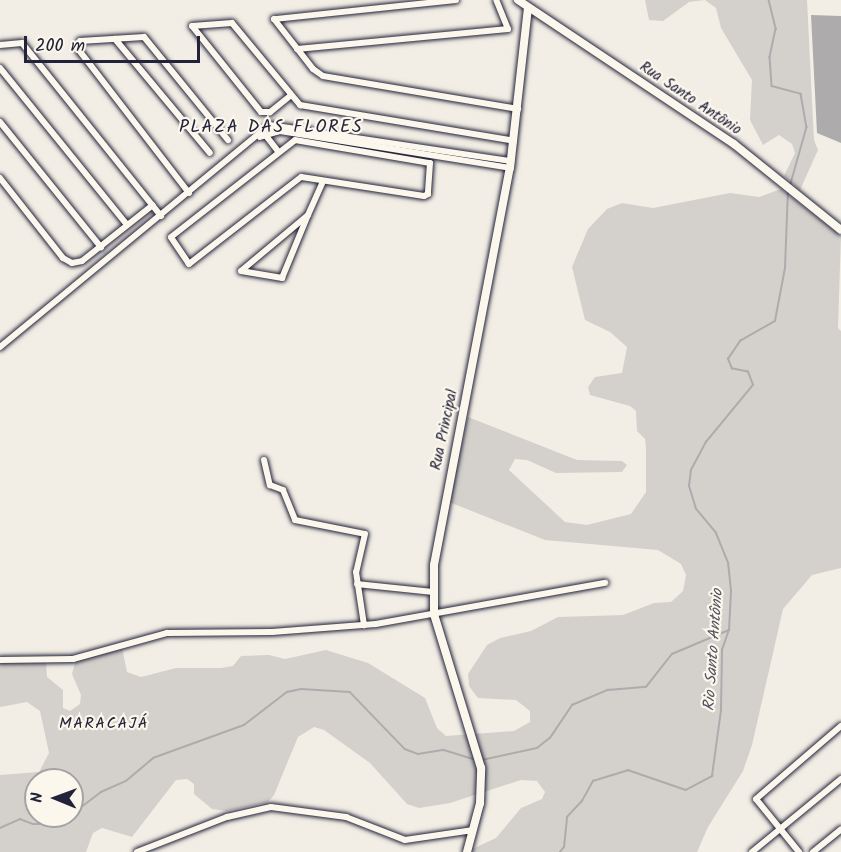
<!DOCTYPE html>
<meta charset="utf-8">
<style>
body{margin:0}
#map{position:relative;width:841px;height:852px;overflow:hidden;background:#f2eee5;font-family:Kalam,sans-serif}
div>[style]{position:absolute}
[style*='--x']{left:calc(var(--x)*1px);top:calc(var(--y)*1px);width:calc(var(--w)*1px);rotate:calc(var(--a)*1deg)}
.green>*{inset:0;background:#d4d1cc}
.water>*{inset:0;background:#aeabad}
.stream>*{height:1.5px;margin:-0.75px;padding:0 0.75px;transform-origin:0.75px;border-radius:0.75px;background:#aeabad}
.roads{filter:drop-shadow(0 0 2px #22223b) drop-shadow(0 0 2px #22223b)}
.minor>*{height:6px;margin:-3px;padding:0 3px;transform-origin:3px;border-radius:3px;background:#fbf7ec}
.tertiary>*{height:8px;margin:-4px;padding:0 4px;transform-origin:4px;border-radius:4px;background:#fbf7ec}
.secondary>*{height:8px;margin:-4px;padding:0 4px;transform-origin:4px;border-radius:4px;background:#fbf7ec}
span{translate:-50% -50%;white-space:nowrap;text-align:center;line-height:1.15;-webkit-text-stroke:4.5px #fbf7ec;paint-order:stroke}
.street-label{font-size:15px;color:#22223b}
.water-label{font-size:16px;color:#535263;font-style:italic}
.neighbourhood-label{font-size:16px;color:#22223b;letter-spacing:1.5px}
.quarter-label{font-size:18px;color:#22223b;letter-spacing:1.5px}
.north{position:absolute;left:24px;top:768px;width:60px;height:60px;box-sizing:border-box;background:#fbf7ec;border:2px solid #a4a2a5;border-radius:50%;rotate:271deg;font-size:16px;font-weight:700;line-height:24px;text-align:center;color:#22223b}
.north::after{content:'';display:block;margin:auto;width:21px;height:27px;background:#22223b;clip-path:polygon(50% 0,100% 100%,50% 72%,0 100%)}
.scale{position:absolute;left:24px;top:36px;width:176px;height:27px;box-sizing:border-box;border:3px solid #22223b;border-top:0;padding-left:8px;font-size:18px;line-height:21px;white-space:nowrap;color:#22223b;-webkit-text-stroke:4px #fbf7ec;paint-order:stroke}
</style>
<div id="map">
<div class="green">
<i style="clip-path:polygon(645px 0,807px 0,814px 140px,818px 150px,800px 190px,784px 176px,795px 153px,792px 144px,779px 135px,763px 145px,750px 120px,752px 80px,721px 28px,716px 8px,705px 0,689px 2px,663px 21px,649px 20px)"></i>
<i style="clip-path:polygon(evenodd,781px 189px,841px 236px,838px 328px,841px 331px,841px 568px,812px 575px,783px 609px,752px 745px,743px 771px,708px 827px,697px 852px,466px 852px,496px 838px,521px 808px,542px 799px,545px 792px,537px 781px,521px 780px,450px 803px,419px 808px,407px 804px,370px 763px,324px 730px,314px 727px,298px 737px,274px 795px,268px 802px,227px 811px,212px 809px,194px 794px,194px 784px,187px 779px,176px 780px,132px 837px,102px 828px,93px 833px,86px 852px,0 852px,0 775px,39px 772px,49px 753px,40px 711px,27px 702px,0 707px,0 662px,46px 663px,47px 677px,63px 690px,63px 708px,70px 711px,80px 704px,81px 695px,72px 674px,75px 662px,122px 647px,127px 672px,141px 677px,176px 668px,221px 668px,233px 666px,241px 656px,269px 655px,285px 659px,326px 650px,368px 663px,425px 698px,437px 728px,446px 736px,514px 731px,530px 722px,530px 711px,516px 700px,478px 698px,469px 686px,468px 674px,487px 645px,500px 638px,531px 631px,558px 617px,623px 615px,654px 603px,671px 602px,683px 591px,686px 575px,681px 564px,658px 550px,545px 540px,449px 502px,468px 417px,577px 460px,622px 461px,627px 465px,622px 472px,556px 473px,527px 460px,515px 459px,509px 470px,565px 522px,587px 525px,631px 514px,646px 492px,646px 448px,645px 439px,637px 431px,636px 411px,630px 406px,590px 395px,588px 387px,595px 377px,622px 373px,627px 347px,610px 332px,585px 320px,572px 267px,588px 229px,607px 209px,622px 203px,653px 208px,730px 193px,759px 197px,781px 189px,36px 780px,72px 780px,72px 816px,36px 816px,36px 780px)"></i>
</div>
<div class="water">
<i style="clip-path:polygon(811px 15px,841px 16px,841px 143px,817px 133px)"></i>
</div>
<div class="stream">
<i style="--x:769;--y:0;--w:30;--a:76"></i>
<i style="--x:776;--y:29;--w:29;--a:102"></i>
<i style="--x:770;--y:57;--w:29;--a:86"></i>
<i style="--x:772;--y:86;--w:30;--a:15"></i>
<i style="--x:801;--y:94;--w:34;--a:80"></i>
<i style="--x:807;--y:127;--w:59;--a:105.7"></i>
<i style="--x:482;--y:760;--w:56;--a:-12.3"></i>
<i style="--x:537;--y:748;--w:16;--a:-38"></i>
<i style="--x:550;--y:738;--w:40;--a:-56"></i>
<i style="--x:572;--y:705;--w:39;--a:-23"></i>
<i style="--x:608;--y:690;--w:38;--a:-5"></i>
<i style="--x:646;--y:687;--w:42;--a:-51.8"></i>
<i style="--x:672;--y:654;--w:62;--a:-22.8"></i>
<i style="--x:72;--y:814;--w:36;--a:-37"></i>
<i style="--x:101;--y:792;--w:27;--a:-24"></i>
<i style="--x:126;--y:781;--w:35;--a:-40"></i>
<i style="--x:153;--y:758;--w:97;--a:-19.9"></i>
<i style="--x:244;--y:725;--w:54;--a:-37.5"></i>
<i style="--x:287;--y:692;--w:14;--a:-12"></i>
<i style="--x:301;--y:689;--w:49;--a:3.5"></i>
<i style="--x:350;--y:692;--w:79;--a:46"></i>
<i style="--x:405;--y:749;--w:14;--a:21"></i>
<i style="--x:418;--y:754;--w:26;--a:-9"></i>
<i style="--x:444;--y:750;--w:31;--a:17"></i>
<i style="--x:0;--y:828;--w:22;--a:-24"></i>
<i style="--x:20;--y:819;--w:14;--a:21"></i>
<i style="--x:33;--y:824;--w:25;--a:0"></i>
<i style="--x:58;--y:824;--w:14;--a:-36"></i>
<i style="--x:560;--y:852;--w:6;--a:-51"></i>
<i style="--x:564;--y:847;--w:30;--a:-84"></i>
<i style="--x:567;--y:817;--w:22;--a:-47"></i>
<i style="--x:582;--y:801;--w:23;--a:-61"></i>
<i style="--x:593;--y:781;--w:37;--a:-17"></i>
<i style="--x:628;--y:770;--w:61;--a:19"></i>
<i style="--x:686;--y:790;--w:30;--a:-28"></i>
<i style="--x:712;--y:776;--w:67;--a:-82.2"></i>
<i style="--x:721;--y:710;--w:60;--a:-89"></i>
<i style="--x:722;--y:650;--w:21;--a:-71"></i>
<i style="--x:729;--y:630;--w:39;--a:-87"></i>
<i style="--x:731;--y:591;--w:28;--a:-96"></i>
<i style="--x:728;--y:563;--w:32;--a:-112"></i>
<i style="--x:716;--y:533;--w:31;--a:-130"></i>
<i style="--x:696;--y:509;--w:24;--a:-107"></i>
<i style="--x:689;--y:486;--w:16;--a:-83"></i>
<i style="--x:691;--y:470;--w:32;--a:-62"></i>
<i style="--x:706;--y:442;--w:74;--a:-50.5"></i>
<i style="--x:753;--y:385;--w:14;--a:-111"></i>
<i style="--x:748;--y:372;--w:16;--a:-169"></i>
<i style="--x:732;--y:369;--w:11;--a:-112"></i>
<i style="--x:728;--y:359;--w:22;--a:-56"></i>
<i style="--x:740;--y:341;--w:40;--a:-29.7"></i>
<i style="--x:775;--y:321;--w:54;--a:-79.3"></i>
<i style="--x:785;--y:268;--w:77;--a:-87.8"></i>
</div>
<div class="roads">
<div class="minor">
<i style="--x:456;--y:0;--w:183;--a:174"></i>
<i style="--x:274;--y:19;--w:63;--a:52"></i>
<i style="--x:313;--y:69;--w:12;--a:35"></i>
<i style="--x:323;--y:76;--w:198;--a:9.6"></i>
<i style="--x:115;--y:39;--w:148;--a:50.2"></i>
<i style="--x:0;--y:45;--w:22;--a:-5"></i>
<i style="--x:22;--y:43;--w:222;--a:51.2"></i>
<i style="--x:297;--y:49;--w:212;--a:-5.4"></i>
<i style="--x:508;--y:29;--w:31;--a:-112"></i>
<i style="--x:0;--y:68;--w:202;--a:51"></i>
<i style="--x:290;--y:96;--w:26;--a:141"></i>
<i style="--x:270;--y:112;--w:9;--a:180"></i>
<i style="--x:261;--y:112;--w:110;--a:-128.7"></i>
<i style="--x:192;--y:26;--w:40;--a:-4.3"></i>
<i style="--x:232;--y:23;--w:107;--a:50.3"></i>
<i style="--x:300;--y:105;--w:217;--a:9.5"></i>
<i style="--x:0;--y:122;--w:161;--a:51.1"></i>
<i style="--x:263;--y:132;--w:24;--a:52"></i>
<i style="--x:260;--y:137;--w:21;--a:-17"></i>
<i style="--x:280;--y:131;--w:233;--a:9.1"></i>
<i style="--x:295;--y:140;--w:137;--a:9.7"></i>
<i style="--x:430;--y:163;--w:31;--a:94"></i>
<i style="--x:428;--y:194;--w:4;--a:153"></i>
<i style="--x:424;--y:196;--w:124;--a:-171.2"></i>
<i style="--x:301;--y:177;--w:142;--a:142.2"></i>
<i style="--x:189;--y:264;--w:32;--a:-124"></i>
<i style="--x:171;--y:237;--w:157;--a:-38"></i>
<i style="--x:0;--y:178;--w:102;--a:51.8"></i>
<i style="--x:63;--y:258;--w:10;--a:29"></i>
<i style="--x:72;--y:263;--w:10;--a:-11"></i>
<i style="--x:82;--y:261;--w:90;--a:-38.3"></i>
<i style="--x:189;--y:193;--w:182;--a:-127.6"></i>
<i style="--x:78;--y:49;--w:8;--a:-76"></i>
<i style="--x:80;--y:41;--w:64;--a:-3.6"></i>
<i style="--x:144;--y:37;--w:133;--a:50.8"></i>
<i style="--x:308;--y:215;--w:87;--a:140.1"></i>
<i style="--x:241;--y:271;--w:42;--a:9.7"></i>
<i style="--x:282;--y:278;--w:68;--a:-67.6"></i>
<i style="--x:308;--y:215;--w:37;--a:-66"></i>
<i style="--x:0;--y:347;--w:349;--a:-39.5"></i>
<i style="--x:269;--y:125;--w:245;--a:8.5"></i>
<i style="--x:264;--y:460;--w:26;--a:77"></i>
<i style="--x:270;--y:485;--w:14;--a:21"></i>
<i style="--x:283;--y:490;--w:32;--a:68"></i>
<i style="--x:295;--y:520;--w:71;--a:11.3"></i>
<i style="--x:365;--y:534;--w:39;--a:103"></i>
<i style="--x:356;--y:572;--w:54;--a:81.4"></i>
<i style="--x:357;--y:584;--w:76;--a:6"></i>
<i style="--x:0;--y:660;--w:73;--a:-0.8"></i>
<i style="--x:73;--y:659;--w:98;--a:-15.5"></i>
<i style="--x:167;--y:633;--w:105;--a:-0.5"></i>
<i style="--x:272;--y:632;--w:104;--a:-4.4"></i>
<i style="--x:376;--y:624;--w:233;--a:-10.2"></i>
<i style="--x:137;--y:852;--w:97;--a:-21.3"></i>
<i style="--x:227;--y:817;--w:45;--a:-12.8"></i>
<i style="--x:271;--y:807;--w:76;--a:7.6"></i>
<i style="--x:346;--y:817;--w:63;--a:21.3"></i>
<i style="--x:405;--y:840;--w:69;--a:-8.4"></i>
<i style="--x:752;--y:852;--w:115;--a:-39.4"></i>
<i style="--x:799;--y:852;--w:68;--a:-129.1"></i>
<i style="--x:756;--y:799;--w:112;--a:-40.7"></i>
<i style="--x:813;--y:852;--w:36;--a:-39"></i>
</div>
<div class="tertiary">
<i style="--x:467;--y:852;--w:51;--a:-75.1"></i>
<i style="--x:480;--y:803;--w:35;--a:-88"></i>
<i style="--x:481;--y:768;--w:161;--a:-107"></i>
<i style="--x:434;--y:614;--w:49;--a:-90"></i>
<i style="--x:434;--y:565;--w:404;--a:-79.2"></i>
<i style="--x:510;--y:168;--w:161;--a:-83.6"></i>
</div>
<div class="secondary">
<i style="--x:518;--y:0;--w:260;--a:33.7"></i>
<i style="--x:734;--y:144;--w:137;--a:38.8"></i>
</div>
</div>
<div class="street-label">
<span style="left:690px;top:99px;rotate:34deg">Rua Santo Antônio</span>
<span style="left:445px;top:430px;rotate:-78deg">Rua Principal</span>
</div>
<div class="water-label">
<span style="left:714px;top:650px;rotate:-86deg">Rio Santo Antônio</span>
</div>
<div class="neighbourhood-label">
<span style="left:104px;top:724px">MARACAJÁ</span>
</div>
<div class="quarter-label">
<span style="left:271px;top:128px">PLAZA DAS FLORES</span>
</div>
<div class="north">N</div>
<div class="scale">200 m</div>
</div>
